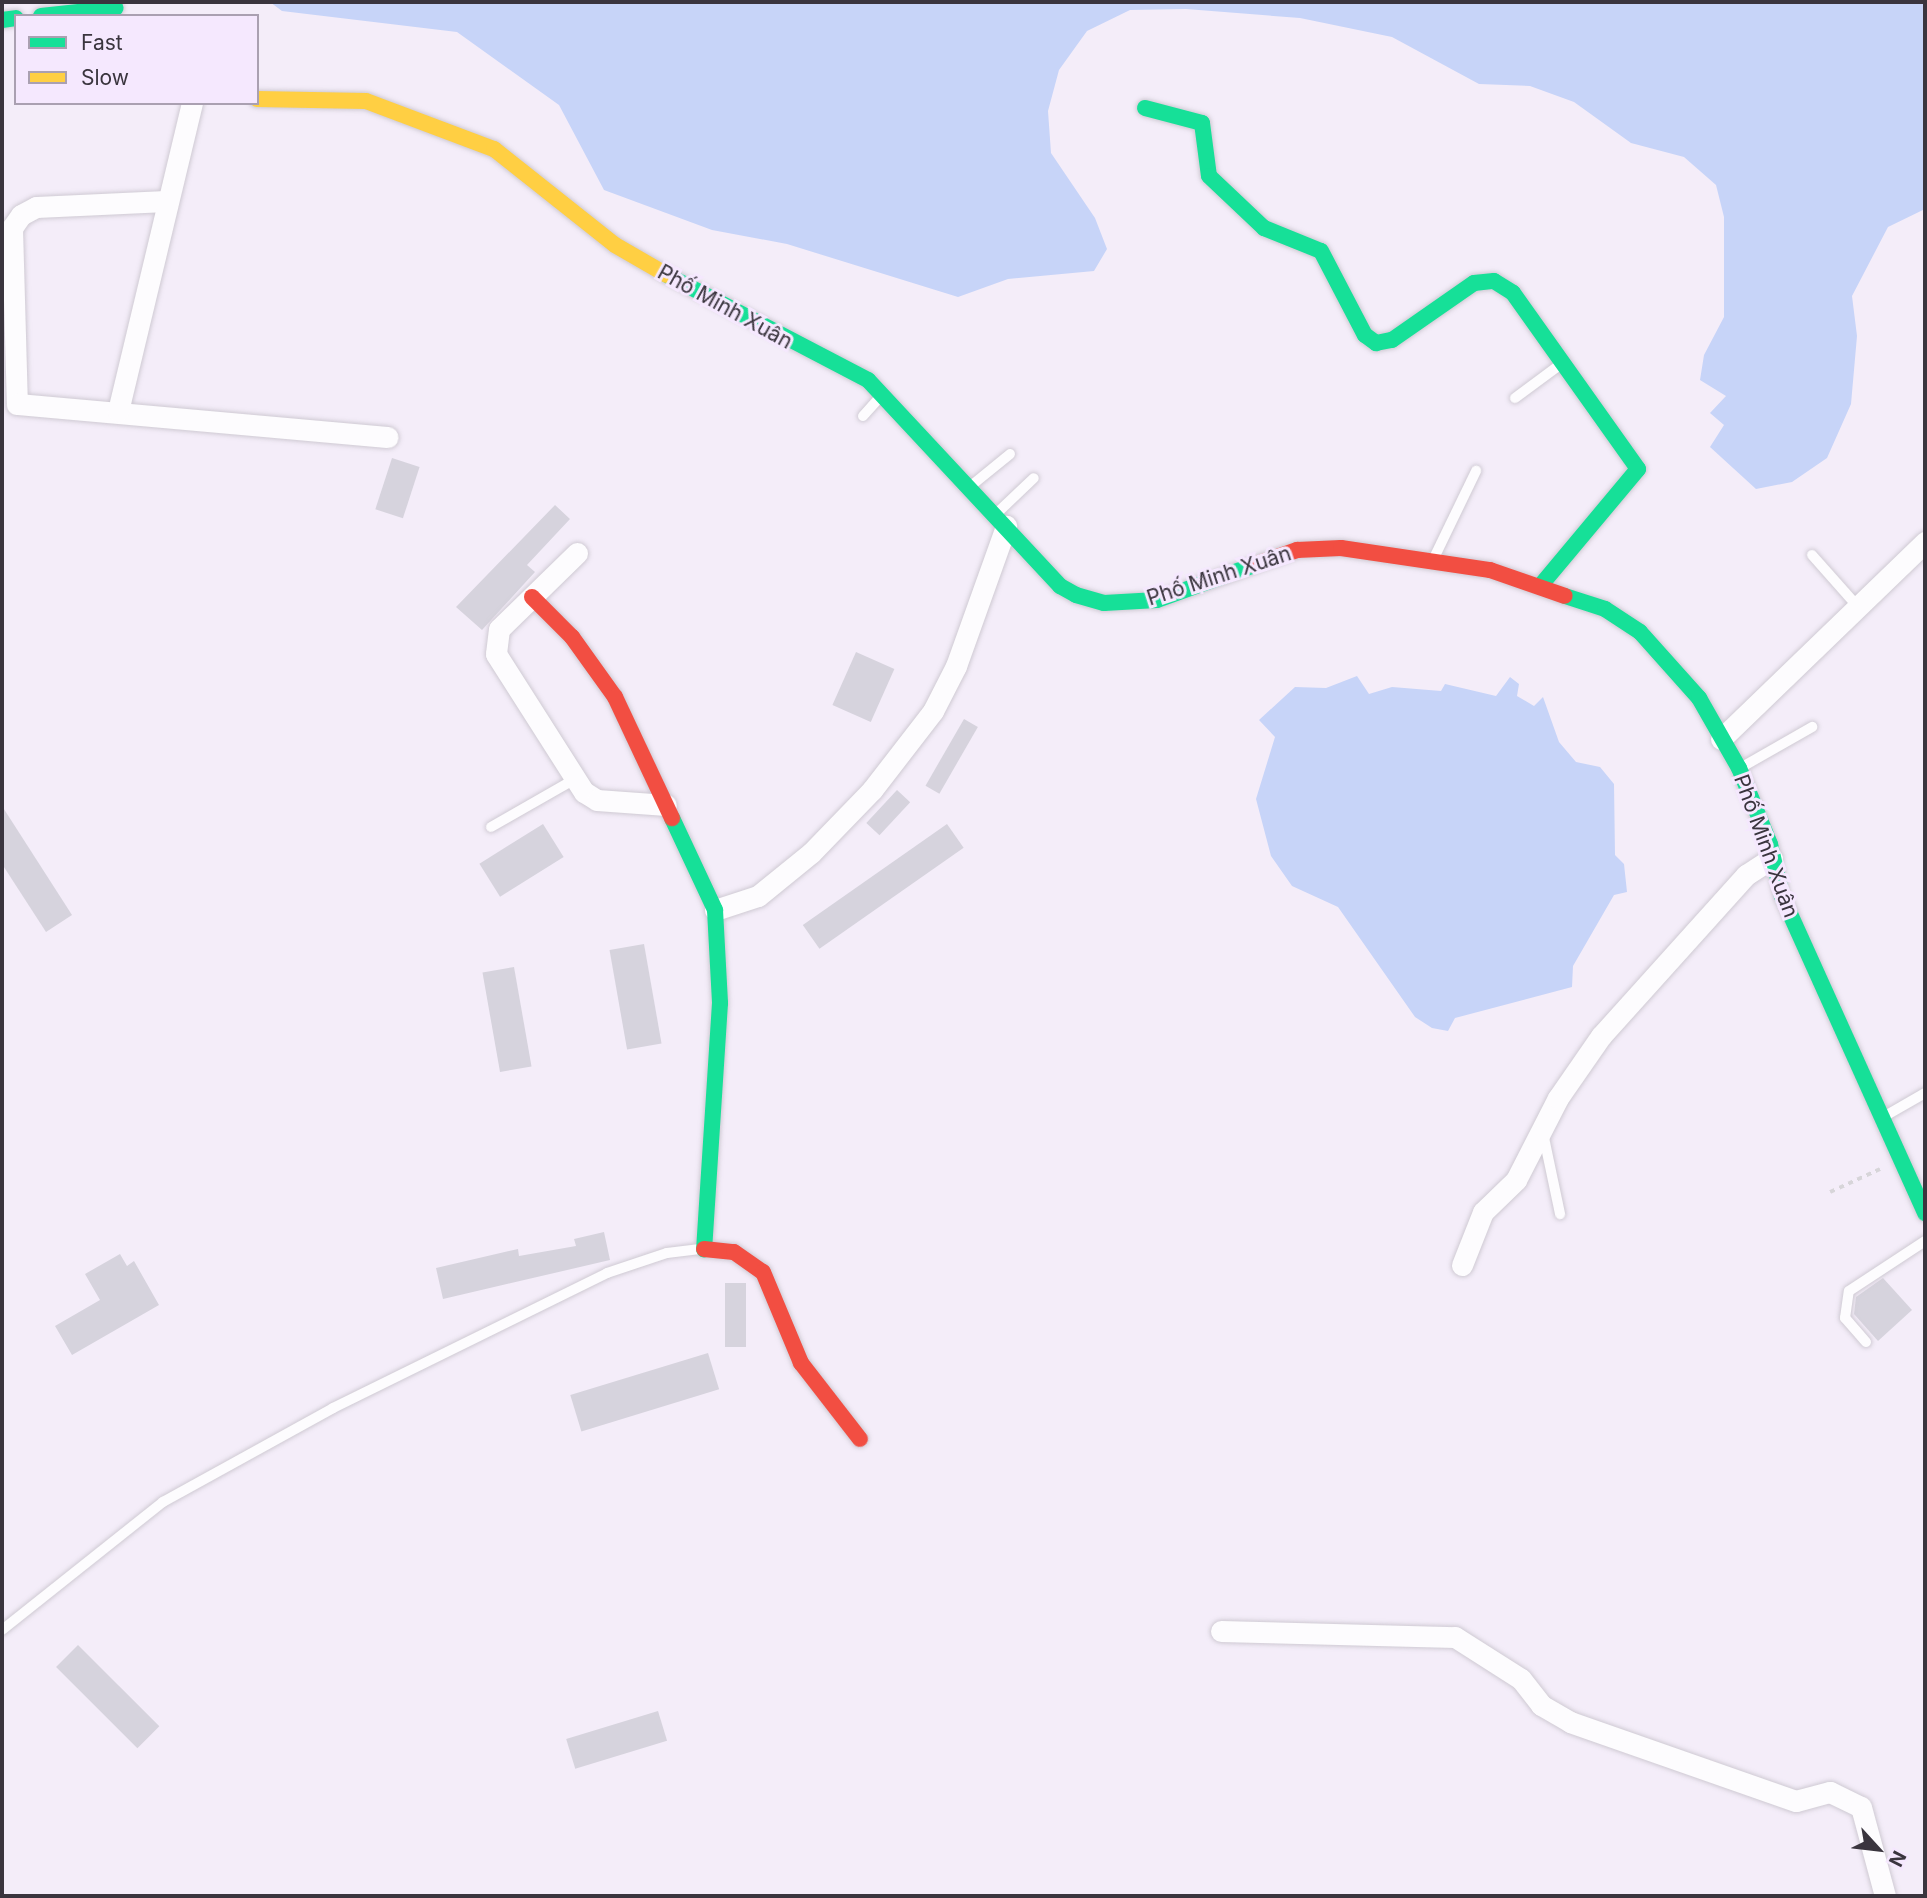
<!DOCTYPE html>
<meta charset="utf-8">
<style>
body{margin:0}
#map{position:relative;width:1927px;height:1898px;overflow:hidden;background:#f4edf9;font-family:Inter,sans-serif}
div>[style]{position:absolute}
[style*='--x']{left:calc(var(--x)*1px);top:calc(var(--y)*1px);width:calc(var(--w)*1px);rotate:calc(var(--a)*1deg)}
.water>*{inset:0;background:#c7d4f8}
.building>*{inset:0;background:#d6d3dd;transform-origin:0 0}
.path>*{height:3.5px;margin-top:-1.75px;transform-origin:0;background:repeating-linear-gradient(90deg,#d7d5d9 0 5px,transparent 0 10px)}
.roads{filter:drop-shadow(0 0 2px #cfcad3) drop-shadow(0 0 2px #cfcad3)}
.lane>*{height:10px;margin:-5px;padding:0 5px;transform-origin:5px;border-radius:5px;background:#fdfcfe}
.street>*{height:21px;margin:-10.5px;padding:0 10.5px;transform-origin:10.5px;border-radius:10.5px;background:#fdfcfe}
.fast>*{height:16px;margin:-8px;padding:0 8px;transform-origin:8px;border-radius:8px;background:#16e098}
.slow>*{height:16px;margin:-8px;padding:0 8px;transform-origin:8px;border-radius:8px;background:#ffcf43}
.jam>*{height:16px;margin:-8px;padding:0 8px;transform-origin:8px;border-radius:8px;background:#f24e42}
span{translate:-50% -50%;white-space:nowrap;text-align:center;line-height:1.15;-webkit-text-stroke:6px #f5e8fe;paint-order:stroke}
.street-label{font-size:21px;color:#3a353e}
.frame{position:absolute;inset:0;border:4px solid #3a353e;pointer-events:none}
.legend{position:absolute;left:14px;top:14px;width:245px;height:91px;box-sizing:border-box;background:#f5e8fe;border:2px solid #aaa0b1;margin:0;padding:9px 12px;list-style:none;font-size:21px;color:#3a353e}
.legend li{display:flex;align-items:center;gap:14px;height:35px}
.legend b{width:35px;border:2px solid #aaa0b1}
.north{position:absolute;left:1843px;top:1814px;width:70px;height:70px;-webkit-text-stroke:5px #f5e8fe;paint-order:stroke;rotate:117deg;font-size:19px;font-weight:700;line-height:28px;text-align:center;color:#3a353e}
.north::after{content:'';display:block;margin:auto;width:24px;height:32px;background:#3a353e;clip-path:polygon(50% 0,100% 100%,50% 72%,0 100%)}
</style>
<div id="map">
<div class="water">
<i style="clip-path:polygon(270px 2px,1925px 2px,1925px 209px,1888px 227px,1852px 296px,1857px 336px,1851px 404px,1827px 458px,1792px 482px,1756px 489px,1710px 447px,1724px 425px,1710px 413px,1726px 396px,1700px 380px,1704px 355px,1724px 317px,1724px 217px,1716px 185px,1684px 157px,1631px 143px,1574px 102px,1530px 86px,1479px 84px,1392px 37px,1300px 18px,1186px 9px,1130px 10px,1087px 31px,1059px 70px,1048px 111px,1051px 153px,1095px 218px,1107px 249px,1094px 271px,1008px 279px,958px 297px,787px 244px,712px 230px,604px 190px,559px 105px,457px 32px,282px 11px)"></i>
<i style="clip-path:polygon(1357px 676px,1369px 694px,1392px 687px,1441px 691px,1445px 684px,1496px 696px,1510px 677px,1519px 684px,1517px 696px,1534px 706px,1543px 697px,1559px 742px,1576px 762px,1600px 767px,1614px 784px,1615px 855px,1624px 864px,1627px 892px,1614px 895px,1573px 966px,1572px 987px,1455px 1018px,1448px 1031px,1432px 1028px,1415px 1017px,1338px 907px,1292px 886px,1271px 856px,1256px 799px,1275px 737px,1259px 720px,1295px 687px,1326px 688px)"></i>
</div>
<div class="building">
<i style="left:392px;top:458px;width:29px;height:54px;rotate:18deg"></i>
<i style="clip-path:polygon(555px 505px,570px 519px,527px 565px,535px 572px,482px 630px,456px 607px)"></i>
<i style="left:856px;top:652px;width:42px;height:58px;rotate:24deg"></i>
<i style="left:964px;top:719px;width:16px;height:77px;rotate:30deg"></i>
<i style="left:897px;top:790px;width:18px;height:45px;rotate:43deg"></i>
<i style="clip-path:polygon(2px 806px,72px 915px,46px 932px,2px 864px)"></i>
<i style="left:543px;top:824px;width:39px;height:75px;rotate:58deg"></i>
<i style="left:947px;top:824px;width:29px;height:176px;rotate:55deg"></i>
<i style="left:644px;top:944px;width:101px;height:35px;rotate:80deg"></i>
<i style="left:514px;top:967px;width:101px;height:32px;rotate:80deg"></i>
<i style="clip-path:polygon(604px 1232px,610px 1260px,443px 1299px,436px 1268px,518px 1249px,519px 1256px,576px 1246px,574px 1239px)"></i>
<i style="clip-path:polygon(120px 1254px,127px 1266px,134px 1261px,159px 1305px,72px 1355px,55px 1326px,100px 1300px,85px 1274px)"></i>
<i style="clip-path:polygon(1883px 1278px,1912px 1310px,1878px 1341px,1854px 1314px,1856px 1297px)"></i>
<i style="left:725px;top:1283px;width:21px;height:64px"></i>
<i style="left:708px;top:1353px;width:38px;height:144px;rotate:73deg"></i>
<i style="left:78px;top:1645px;width:115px;height:31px;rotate:45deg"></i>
<i style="left:658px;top:1711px;width:31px;height:96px;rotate:73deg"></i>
</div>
<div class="path">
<i style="--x:1830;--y:1192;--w:55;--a:-24.7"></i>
</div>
<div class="roads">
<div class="lane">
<i style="--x:1515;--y:398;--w:57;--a:-36.5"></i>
<i style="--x:863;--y:416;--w:25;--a:-48"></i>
<i style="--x:972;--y:485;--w:49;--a:-39.2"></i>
<i style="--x:996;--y:514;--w:52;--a:-43.5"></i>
<i style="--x:1812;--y:555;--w:71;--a:48.4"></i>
<i style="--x:1434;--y:558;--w:97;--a:-64.2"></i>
<i style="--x:1742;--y:767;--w:81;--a:-29.7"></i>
<i style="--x:491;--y:827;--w:97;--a:-29.7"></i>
<i style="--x:1885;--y:1116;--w:46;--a:-29.9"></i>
<i style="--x:1543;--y:1133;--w:83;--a:78.1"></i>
<i style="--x:1866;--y:1342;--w:32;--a:-131"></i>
<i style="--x:1845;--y:1318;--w:27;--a:-82"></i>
<i style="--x:1849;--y:1291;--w:91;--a:-33.3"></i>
<i style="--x:2;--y:1630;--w:206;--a:-38.5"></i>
<i style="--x:163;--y:1502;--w:194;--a:-28.9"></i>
<i style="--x:333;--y:1408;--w:305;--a:-26.2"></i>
<i style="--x:607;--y:1273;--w:63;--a:-18.4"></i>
<i style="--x:667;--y:1253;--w:33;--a:-7"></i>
</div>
<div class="street">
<i style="--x:166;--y:201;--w:130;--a:177.4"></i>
<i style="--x:36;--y:207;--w:17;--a:152"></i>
<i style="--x:21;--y:215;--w:16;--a:125"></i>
<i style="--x:12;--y:228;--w:176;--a:88.4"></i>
<i style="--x:17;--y:404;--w:372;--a:5.1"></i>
<i style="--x:118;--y:411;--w:317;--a:-76.5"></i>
<i style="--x:577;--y:553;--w:109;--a:135.7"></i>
<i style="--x:499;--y:629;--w:25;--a:97"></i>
<i style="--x:496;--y:654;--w:164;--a:57.5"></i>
<i style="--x:584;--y:792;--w:15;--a:32"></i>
<i style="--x:597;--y:800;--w:69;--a:4.1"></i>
<i style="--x:1721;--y:739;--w:284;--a:-44"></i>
<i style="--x:715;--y:910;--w:45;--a:-18"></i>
<i style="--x:758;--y:896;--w:68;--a:-39.1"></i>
<i style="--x:811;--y:853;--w:88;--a:-45.9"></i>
<i style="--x:872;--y:790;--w:100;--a:-52.3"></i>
<i style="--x:933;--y:711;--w:51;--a:-62.9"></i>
<i style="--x:956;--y:666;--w:149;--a:-70.3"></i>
<i style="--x:1462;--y:1265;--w:57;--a:-68.4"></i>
<i style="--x:1483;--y:1212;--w:46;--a:-44.1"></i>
<i style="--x:1516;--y:1180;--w:92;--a:-62.9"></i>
<i style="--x:1558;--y:1098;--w:75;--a:-55.3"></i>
<i style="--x:1601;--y:1036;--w:217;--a:-48"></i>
<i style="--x:1746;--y:875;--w:31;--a:-33"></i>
<i style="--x:1221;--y:1631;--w:234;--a:1.5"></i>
<i style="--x:1455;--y:1637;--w:78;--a:32.5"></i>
<i style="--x:1521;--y:1679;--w:33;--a:52"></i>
<i style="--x:1541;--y:1705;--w:34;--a:30"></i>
<i style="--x:1570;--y:1722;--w:239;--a:19.3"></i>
<i style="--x:1796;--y:1801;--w:35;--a:-15"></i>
<i style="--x:1830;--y:1792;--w:34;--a:26"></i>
<i style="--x:1861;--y:1807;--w:92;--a:74.9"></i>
</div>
<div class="fast">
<i style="--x:41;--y:16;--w:75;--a:-6.1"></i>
<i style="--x:2;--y:20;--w:14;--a:-8"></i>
<i style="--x:1145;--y:108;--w:59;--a:14.7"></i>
<i style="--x:1202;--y:123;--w:53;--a:82.5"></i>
<i style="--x:1209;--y:176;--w:76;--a:43.4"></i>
<i style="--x:1264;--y:228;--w:61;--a:22"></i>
<i style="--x:1321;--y:251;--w:95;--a:62.4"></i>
<i style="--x:1365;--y:335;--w:14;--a:36"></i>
<i style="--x:1376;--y:343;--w:16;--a:-11"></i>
<i style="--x:1392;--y:340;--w:100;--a:-34.8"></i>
<i style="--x:1474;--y:283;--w:20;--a:-6"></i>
<i style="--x:1494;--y:281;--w:22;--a:32"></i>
<i style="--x:1513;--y:293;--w:216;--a:54.6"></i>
<i style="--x:1638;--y:469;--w:153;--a:129.9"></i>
<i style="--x:667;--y:275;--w:227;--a:27.6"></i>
<i style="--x:868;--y:380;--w:282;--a:47"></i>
<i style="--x:1060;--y:586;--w:18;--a:29"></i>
<i style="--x:1076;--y:595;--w:29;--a:16"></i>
<i style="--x:1104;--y:603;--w:53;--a:-3.2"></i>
<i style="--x:1157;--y:600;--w:103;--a:-19.8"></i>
<i style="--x:1565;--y:596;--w:42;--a:18"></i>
<i style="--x:1605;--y:609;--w:42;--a:33.3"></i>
<i style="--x:1640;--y:632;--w:89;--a:48.2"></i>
<i style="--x:1699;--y:698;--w:81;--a:60.3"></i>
<i style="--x:1739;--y:768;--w:82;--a:67.8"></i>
<i style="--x:1770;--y:844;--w:53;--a:77"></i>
<i style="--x:1782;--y:896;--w:348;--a:65.7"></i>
<i style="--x:672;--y:818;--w:102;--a:64.9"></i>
<i style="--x:715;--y:910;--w:93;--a:86.9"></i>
<i style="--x:720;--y:1003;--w:247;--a:93.7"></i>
</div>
<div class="slow">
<i style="--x:257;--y:99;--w:109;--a:1.1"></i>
<i style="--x:366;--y:101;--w:137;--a:20.6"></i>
<i style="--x:494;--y:149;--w:154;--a:38.4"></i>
<i style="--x:615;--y:245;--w:60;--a:30"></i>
</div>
<div class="jam">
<i style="--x:1254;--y:565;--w:46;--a:-19.2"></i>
<i style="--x:1297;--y:550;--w:44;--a:-2.6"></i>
<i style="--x:1341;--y:548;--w:151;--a:8.4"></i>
<i style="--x:1490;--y:570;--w:79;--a:19.1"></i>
<i style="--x:532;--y:597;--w:57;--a:45"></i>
<i style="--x:572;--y:637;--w:74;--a:54.4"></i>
<i style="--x:615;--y:697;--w:134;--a:64.8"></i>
<i style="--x:704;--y:1249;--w:30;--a:6"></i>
<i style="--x:734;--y:1252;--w:35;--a:35"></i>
<i style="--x:763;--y:1272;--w:99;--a:67.3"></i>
<i style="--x:801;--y:1363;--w:96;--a:52.2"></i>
</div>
</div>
<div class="street-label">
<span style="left:725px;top:307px;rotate:29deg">Phố Minh Xuân</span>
<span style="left:1219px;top:576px;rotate:-18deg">Phố Minh Xuân</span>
<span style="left:1766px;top:846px;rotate:70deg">Phố Minh Xuân</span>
</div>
<div class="frame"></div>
<ul class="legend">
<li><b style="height:9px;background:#16e098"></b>Fast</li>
<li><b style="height:9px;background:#ffcf43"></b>Slow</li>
</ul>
<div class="north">N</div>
</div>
